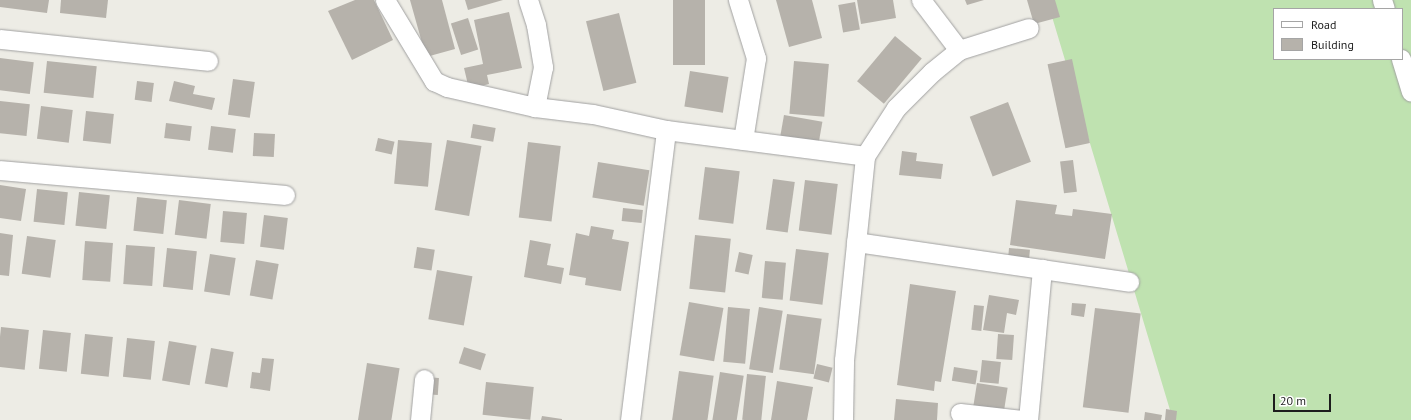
<!DOCTYPE html>
<style>
body{margin:0}
#map{position:relative;width:1411px;height:420px;overflow:hidden;background:#edece5;font-family:"PT Sans",sans-serif}
div>[style]{position:absolute}
[style*='--x']{left:calc(var(--x)*1px);top:calc(var(--y)*1px);width:calc(var(--w)*1px);rotate:calc(var(--a)*1deg)}
.grass>*{inset:0;background:#bfe2b0}
.building>*{inset:0;background:#b6b2ab;transform-origin:0 0}
.roads{filter:drop-shadow(0 0 1px #a1a1a1) drop-shadow(0 0 1px #a1a1a1)}
.minor>*{height:19px;margin:-9.5px;padding:0 9.5px;transform-origin:9.5px;border-radius:9.5px;background:#fff}
span{translate:-50% -50%;white-space:nowrap;text-align:center;line-height:1.15;-webkit-text-stroke:4px #fff;paint-order:stroke}
.legend{position:absolute;left:1273px;top:8px;width:130px;height:52px;box-sizing:border-box;background:#fff;border:1px solid #a5a5a5;margin:0;padding:5px 7px;list-style:none;font-size:12px;color:#1d1d1d}
.legend li{display:flex;align-items:center;gap:8px;height:20px}
.legend b{width:20px;border:1px solid #a5a5a5}
.scale{position:absolute;left:1273px;top:394px;width:58px;height:18px;box-sizing:border-box;border:2px solid #1d1d1d;border-top:0;padding-left:5px;font-size:12px;line-height:14px;white-space:nowrap;color:#1d1d1d;-webkit-text-stroke:3px #fff;paint-order:stroke}
</style>
<div id="map">
<div class="grass">
<i style="clip-path:polygon(evenodd,1047px 0,1411px 0,1411px 420px,1173px 420px,1047px 0,1274px 9px,1402px 9px,1402px 59px,1274px 59px,1274px 9px)"></i>
</div>
<div class="building">
<i style="clip-path:polygon(0 0,49px 0,47px 13px,0 7px)"></i>
<i style="clip-path:polygon(61px 0,108px 0,106px 18px,60px 13px)"></i>
<i style="clip-path:polygon(355px 0,374px 0,393px 40px,352px 60px,328px 11px)"></i>
<i style="clip-path:polygon(410px 0,442px 0,455px 49px,426px 57px)"></i>
<i style="clip-path:polygon(465px 0,503px 0,468px 10px)"></i>
<i style="left:673px;top:0;width:32px;height:65px"></i>
<i style="clip-path:polygon(776px 0,812px 0,822px 38px,789px 47px)"></i>
<i style="clip-path:polygon(857px 0,893px 0,896px 18px,861px 24px)"></i>
<i style="clip-path:polygon(965px 0,984px 0,967px 5px)"></i>
<i style="clip-path:polygon(1027px 0,1055px 0,1060px 17px,1034px 24px)"></i>
<i style="left:855px;top:2px;width:28px;height:17px;rotate:80deg"></i>
<i style="clip-path:polygon(509px 12px,522px 68px,487px 75px,489px 84px,469px 89px,464px 68px,483px 64px,474px 20px)"></i>
<i style="left:619px;top:13px;width:72px;height:34px;rotate:76deg"></i>
<i style="left:468px;top:18px;width:33px;height:18px;rotate:72deg"></i>
<i style="left:895px;top:36px;width:35px;height:59px;rotate:40deg"></i>
<i style="left:0;top:58px;width:34px;height:32px;rotate:7deg"></i>
<i style="left:1072px;top:59px;width:86px;height:25px;rotate:78deg"></i>
<i style="left:47px;top:61px;width:50px;height:32px;rotate:6deg"></i>
<i style="left:794px;top:61px;width:35px;height:53px;rotate:5deg"></i>
<i style="left:690px;top:71px;width:39px;height:36px;rotate:9deg"></i>
<i style="left:233px;top:79px;width:22px;height:36px;rotate:8deg"></i>
<i style="left:137px;top:81px;width:17px;height:19px;rotate:7deg"></i>
<i style="clip-path:polygon(174px 81px,195px 86px,193px 94px,215px 98px,212px 110px,169px 101px)"></i>
<i style="left:0;top:101px;width:30px;height:32px;rotate:6deg"></i>
<i style="left:1008px;top:102px;width:64px;height:41px;rotate:69deg"></i>
<i style="left:41px;top:106px;width:32px;height:33px;rotate:7deg"></i>
<i style="left:86px;top:111px;width:28px;height:30px;rotate:6deg"></i>
<i style="left:784px;top:115px;width:39px;height:22px;rotate:10deg"></i>
<i style="left:166px;top:123px;width:26px;height:15px;rotate:7deg"></i>
<i style="left:473px;top:124px;width:23px;height:14px;rotate:10deg"></i>
<i style="left:211px;top:126px;width:25px;height:24px;rotate:7deg"></i>
<i style="left:254px;top:133px;width:21px;height:23px;rotate:3deg"></i>
<i style="left:378px;top:138px;width:17px;height:13px;rotate:13deg"></i>
<i style="left:398px;top:140px;width:34px;height:44px;rotate:5deg"></i>
<i style="left:447px;top:140px;width:35px;height:71px;rotate:10deg"></i>
<i style="left:528px;top:142px;width:33px;height:76px;rotate:7deg"></i>
<i style="clip-path:polygon(902px 151px,917px 153px,916px 161px,943px 164px,941px 179px,899px 175px)"></i>
<i style="left:1073px;top:160px;width:32px;height:13px;rotate:83deg"></i>
<i style="left:598px;top:162px;width:52px;height:36px;rotate:9deg"></i>
<i style="left:705px;top:167px;width:35px;height:53px;rotate:7deg"></i>
<i style="left:773px;top:179px;width:22px;height:51px;rotate:8deg"></i>
<i style="left:805px;top:180px;width:33px;height:51px;rotate:7deg"></i>
<i style="clip-path:polygon(0 185px,26px 189px,21px 221px,0 218px)"></i>
<i style="left:37px;top:189px;width:31px;height:33px;rotate:6deg"></i>
<i style="left:79px;top:192px;width:31px;height:34px;rotate:6deg"></i>
<i style="left:137px;top:197px;width:30px;height:34px;rotate:6deg"></i>
<i style="left:179px;top:200px;width:32px;height:35px;rotate:7deg"></i>
<i style="clip-path:polygon(1016px 200px,1057px 205px,1055px 214px,1072px 216px,1073px 209px,1112px 214px,1105px 259px,1010px 245px)"></i>
<i style="left:623px;top:208px;width:20px;height:13px;rotate:6deg"></i>
<i style="left:223px;top:211px;width:24px;height:31px;rotate:5deg"></i>
<i style="left:264px;top:215px;width:24px;height:32px;rotate:7deg"></i>
<i style="clip-path:polygon(591px 226px,614px 230px,612px 239px,629px 242px,621px 291px,585px 285px,586px 278px,569px 275px,576px 233px,589px 236px)"></i>
<i style="clip-path:polygon(0 233px,13px 235px,9px 276px,0 275px)"></i>
<i style="left:695px;top:235px;width:36px;height:54px;rotate:6deg"></i>
<i style="left:27px;top:236px;width:29px;height:38px;rotate:8deg"></i>
<i style="clip-path:polygon(530px 240px,551px 244px,547px 265px,564px 268px,561px 284px,524px 277px)"></i>
<i style="left:85px;top:241px;width:28px;height:39px;rotate:4deg"></i>
<i style="left:126px;top:245px;width:29px;height:39px;rotate:4deg"></i>
<i style="left:417px;top:247px;width:18px;height:21px;rotate:9deg"></i>
<i style="left:167px;top:248px;width:30px;height:39px;rotate:6deg"></i>
<i style="left:1009px;top:248px;width:21px;height:11px;rotate:5deg"></i>
<i style="left:796px;top:249px;width:33px;height:52px;rotate:7deg"></i>
<i style="left:739px;top:252px;width:14px;height:20px;rotate:12deg"></i>
<i style="left:210px;top:254px;width:26px;height:38px;rotate:9deg"></i>
<i style="left:256px;top:260px;width:23px;height:36px;rotate:10deg"></i>
<i style="left:765px;top:261px;width:21px;height:37px;rotate:5deg"></i>
<i style="left:437px;top:270px;width:36px;height:50px;rotate:10deg"></i>
<i style="clip-path:polygon(910px 284px,956px 291px,941px 382px,935px 381px,934px 391px,897px 385px)"></i>
<i style="clip-path:polygon(989px 295px,1019px 300px,1016px 315px,1007px 313px,1004px 333px,983px 330px)"></i>
<i style="left:689px;top:302px;width:35px;height:54px;rotate:10deg"></i>
<i style="clip-path:polygon(1072px 303px,1086px 304px,1084px 317px,1071px 315px)"></i>
<i style="left:974px;top:305px;width:10px;height:25px;rotate:6deg"></i>
<i style="left:728px;top:307px;width:22px;height:55px;rotate:5deg"></i>
<i style="left:759px;top:307px;width:24px;height:63px;rotate:9deg"></i>
<i style="left:1095px;top:308px;width:46px;height:100px;rotate:7deg"></i>
<i style="left:787px;top:314px;width:35px;height:56px;rotate:8deg"></i>
<i style="left:1px;top:327px;width:28px;height:40px;rotate:6deg"></i>
<i style="left:43px;top:330px;width:28px;height:39px;rotate:6deg"></i>
<i style="left:85px;top:334px;width:28px;height:40px;rotate:6deg"></i>
<i style="left:998px;top:334px;width:16px;height:25px;rotate:4deg"></i>
<i style="left:127px;top:338px;width:28px;height:39px;rotate:6deg"></i>
<i style="left:169px;top:341px;width:28px;height:40px;rotate:10deg"></i>
<i style="left:464px;top:347px;width:23px;height:17px;rotate:18deg"></i>
<i style="left:211px;top:348px;width:23px;height:36px;rotate:10deg"></i>
<i style="clip-path:polygon(262px 358px,274px 359px,270px 391px,250px 388px,252px 372px,260px 373px)"></i>
<i style="left:982px;top:360px;width:19px;height:22px;rotate:6deg"></i>
<i style="left:367px;top:363px;width:33px;height:58px;rotate:9deg"></i>
<i style="left:817px;top:364px;width:16px;height:15px;rotate:14deg"></i>
<i style="left:954px;top:367px;width:24px;height:14px;rotate:9deg"></i>
<i style="left:679px;top:371px;width:35px;height:50px;rotate:8deg"></i>
<i style="left:720px;top:372px;width:24px;height:49px;rotate:9deg"></i>
<i style="left:747px;top:374px;width:19px;height:46px;rotate:6deg"></i>
<i style="left:425px;top:377px;width:14px;height:17px;rotate:4deg"></i>
<i style="clip-path:polygon(777px 381px,813px 387px,807px 420px,771px 420px)"></i>
<i style="left:486px;top:382px;width:48px;height:33px;rotate:6deg"></i>
<i style="left:977px;top:383px;width:31px;height:24px;rotate:9deg"></i>
<i style="clip-path:polygon(896px 399px,938px 403px,937px 420px,894px 420px)"></i>
<i style="clip-path:polygon(1166px 409px,1177px 411px,1176px 420px,1165px 420px)"></i>
<i style="clip-path:polygon(1145px 412px,1162px 415px,1161px 420px,1144px 420px)"></i>
<i style="clip-path:polygon(542px 416px,562px 419px,562px 420px,541px 420px)"></i>
</div>
<div class="roads">
<div class="minor">
<i style="--x:385;--y:0;--w:95;--a:58.8"></i>
<i style="--x:434;--y:81;--w:14;--a:25"></i>
<i style="--x:447;--y:87;--w:90;--a:12.8"></i>
<i style="--x:535;--y:107;--w:58;--a:6.9"></i>
<i style="--x:593;--y:114;--w:75;--a:12.4"></i>
<i style="--x:666;--y:130;--w:201;--a:7.4"></i>
<i style="--x:528;--y:0;--w:26;--a:72"></i>
<i style="--x:536;--y:25;--w:43;--a:80.5"></i>
<i style="--x:543;--y:67;--w:41;--a:101.3"></i>
<i style="--x:738;--y:0;--w:61;--a:72.8"></i>
<i style="--x:756;--y:58;--w:83;--a:99"></i>
<i style="--x:921;--y:0;--w:63;--a:52.8"></i>
<i style="--x:1382;--y:0;--w:9;--a:72"></i>
<i style="--x:0;--y:39;--w:209;--a:6"></i>
<i style="--x:1401;--y:59;--w:34;--a:73"></i>
<i style="--x:0;--y:170;--w:286;--a:5"></i>
<i style="--x:856;--y:242;--w:276;--a:8.3"></i>
<i style="--x:960;--y:413;--w:62;--a:6.4"></i>
<i style="--x:420;--y:420;--w:41;--a:-84.4"></i>
<i style="--x:630;--y:420;--w:292;--a:-82.9"></i>
<i style="--x:843;--y:420;--w:60;--a:-89"></i>
<i style="--x:844;--y:360;--w:205;--a:-84.1"></i>
<i style="--x:865;--y:156;--w:57;--a:-57.1"></i>
<i style="--x:896;--y:108;--w:51;--a:-45"></i>
<i style="--x:932;--y:72;--w:35;--a:-39"></i>
<i style="--x:959;--y:50;--w:73;--a:-17.4"></i>
<i style="--x:1028;--y:420;--w:152;--a:-84.7"></i>
</div>
</div>
<ul class="legend">
<li><b style="height:5px;background:#fff"></b>Road</li>
<li><b style="height:11px;background:#b6b2ab"></b>Building</li>
</ul>
<div class="scale">20 m</div>
</div>
